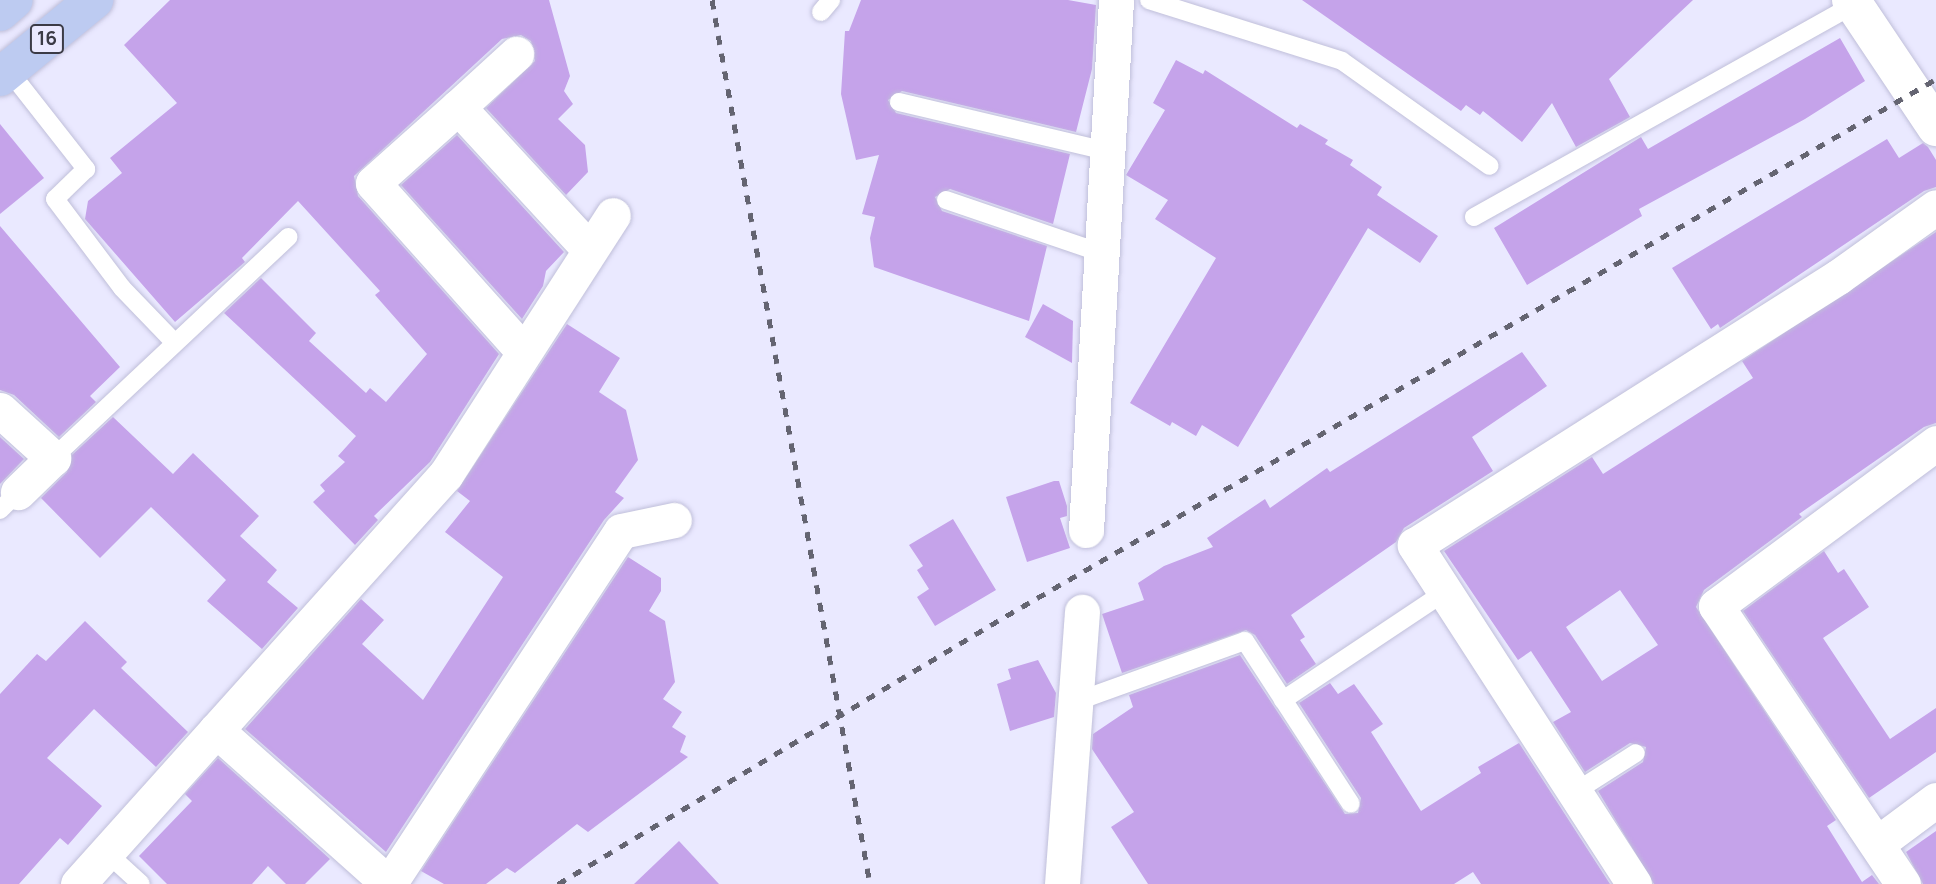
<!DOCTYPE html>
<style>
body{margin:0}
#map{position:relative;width:1936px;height:884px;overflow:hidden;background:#eae9ff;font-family:Manrope,sans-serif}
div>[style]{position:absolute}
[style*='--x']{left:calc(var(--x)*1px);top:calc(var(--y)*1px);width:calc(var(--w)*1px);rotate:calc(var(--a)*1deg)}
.building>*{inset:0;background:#c5a3ea}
.roads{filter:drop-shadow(0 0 2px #c0bfda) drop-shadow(0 0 2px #c0bfda)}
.service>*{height:18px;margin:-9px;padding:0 9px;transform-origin:9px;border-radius:9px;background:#fff}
.minor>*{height:35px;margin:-17.5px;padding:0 17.5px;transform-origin:17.5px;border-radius:17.5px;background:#fff}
.tertiary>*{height:38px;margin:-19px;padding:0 19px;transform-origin:19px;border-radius:19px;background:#fff}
.primary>*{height:38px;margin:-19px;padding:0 19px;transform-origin:19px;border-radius:19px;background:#bdcbf1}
.rail>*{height:5px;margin-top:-2.5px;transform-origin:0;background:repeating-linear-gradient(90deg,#646471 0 9px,transparent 0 18px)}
span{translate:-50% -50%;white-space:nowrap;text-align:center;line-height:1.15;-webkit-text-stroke:5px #eae9ff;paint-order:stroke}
.shield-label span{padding:2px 5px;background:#eae9ff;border:2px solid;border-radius:5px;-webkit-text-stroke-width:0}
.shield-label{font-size:19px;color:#3b3b46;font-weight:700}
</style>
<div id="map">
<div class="building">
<i style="clip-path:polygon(170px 0,549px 0,570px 76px,564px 91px,573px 104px,558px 119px,585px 145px,588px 172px,566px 195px,486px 108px,535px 61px,531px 41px,521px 35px,502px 39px,354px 176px,358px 196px,499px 354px,430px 462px,374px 516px,378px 520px,355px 545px,313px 502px,325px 491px,320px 485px,345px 462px,338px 456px,356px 436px,224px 313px,261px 278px,316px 333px,309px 341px,366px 393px,370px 388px,386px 402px,427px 354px,375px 295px,380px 291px,298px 201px,242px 258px,245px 262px,175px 322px,85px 219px,88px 201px,122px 173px,110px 158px,177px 103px,124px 45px)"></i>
<i style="clip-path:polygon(861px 0,1068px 0,1096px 5px,1092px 69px,1076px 132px,902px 91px,888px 100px,896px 113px,1070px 154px,1053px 224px,950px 189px,935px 197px,942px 211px,1047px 246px,1029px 321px,874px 267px,870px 238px,875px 217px,862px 214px,879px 155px,856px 160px,841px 94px,845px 31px,849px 31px)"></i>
<i style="clip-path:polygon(1302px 0,1693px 0,1609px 79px,1630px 117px,1576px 147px,1552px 103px,1522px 142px,1483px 111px,1480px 115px,1466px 105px,1461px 111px)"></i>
<i style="clip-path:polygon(1840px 38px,1865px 81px,1805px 119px,1639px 209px,1642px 216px,1527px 285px,1494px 228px,1641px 137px,1648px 149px)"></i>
<i style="clip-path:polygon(1176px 60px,1203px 74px,1205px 70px,1297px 128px,1300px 124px,1328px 140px,1325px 144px,1353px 160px,1350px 165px,1382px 187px,1377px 195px,1438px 236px,1420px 263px,1368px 228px,1238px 447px,1202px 425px,1196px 436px,1172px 422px,1170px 426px,1130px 403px,1216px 258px,1155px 219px,1168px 200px,1126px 175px,1165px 110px,1153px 103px)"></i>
<i style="clip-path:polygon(0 124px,44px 178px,0 214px)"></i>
<i style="clip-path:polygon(457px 135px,564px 252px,546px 271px,543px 286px,522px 319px,401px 185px)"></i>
<i style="clip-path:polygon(1887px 139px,1899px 158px,1923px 143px,1928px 147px,1936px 160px,1936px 187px,1924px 191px,1720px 328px,1718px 324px,1711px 329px,1672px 268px)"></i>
<i style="clip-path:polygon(0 226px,120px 367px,90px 396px,96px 402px,59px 437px,14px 395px,0 390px)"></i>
<i style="clip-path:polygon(evenodd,1936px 232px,1936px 423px,1924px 427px,1799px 514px,1802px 517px,1704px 590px,1696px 607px,1836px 820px,1827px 826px,1862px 882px,1872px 875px,1879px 884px,1654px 884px,1598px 791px,1643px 762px,1646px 747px,1630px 743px,1585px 772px,1553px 722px,1571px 712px,1531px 651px,1518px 660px,1444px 551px,1592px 457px,1603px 474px,1753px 378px,1742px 361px,1936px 232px,1620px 590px,1658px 645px,1602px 681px,1566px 627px,1620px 590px)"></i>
<i style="clip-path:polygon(1043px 304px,1073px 321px,1072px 363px,1025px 337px)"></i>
<i style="clip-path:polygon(567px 324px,620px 358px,599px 392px,626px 410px,638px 460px,615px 492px,624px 498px,604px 520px,386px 852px,245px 729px,361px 599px,384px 620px,362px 644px,423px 700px,503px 577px,445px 532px,470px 501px,457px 491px)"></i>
<i style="clip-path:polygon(1522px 352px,1547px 386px,1472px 437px,1493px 471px,1404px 528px,1396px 542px,1291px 615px,1305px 637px,1300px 640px,1316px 664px,1287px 684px,1255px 635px,1246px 630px,1122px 673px,1102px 614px,1144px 600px,1138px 583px,1164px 566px,1213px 547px,1207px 538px,1265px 499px,1270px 508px,1327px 468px,1330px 472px)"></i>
<i style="clip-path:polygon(113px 417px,173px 474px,193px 453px,259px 516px,240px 536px,277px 570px,267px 582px,298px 608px,262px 649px,207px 601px,226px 580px,151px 507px,100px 558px,41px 498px,67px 472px,72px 455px)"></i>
<i style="clip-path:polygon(0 437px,24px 459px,0 484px)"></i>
<i style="clip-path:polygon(1054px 481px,1059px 481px,1067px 506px,1067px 516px,1060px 518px,1070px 548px,1027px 562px,1006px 497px)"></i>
<i style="clip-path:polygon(953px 519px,996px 590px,935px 626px,917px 597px,929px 589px,917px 570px,923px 566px,909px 545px)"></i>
<i style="clip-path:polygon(1824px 551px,1838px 573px,1844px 569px,1869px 607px,1823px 638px,1890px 739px,1936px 708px,1936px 752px,1869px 798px,1743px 611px)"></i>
<i style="clip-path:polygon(628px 557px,661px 578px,661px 591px,649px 611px,665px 621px,675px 682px,663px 699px,682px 712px,672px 727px,686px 736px,680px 752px,688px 757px,588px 832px,577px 824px,515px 873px,507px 868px,486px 884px,444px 884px,421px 871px)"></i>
<i style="clip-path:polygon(85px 621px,127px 662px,121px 668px,188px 732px,156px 767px,94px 709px,47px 758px,102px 806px,68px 845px,60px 838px,19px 884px,0 884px,0 694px,37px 654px,46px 661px)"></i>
<i style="clip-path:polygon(1240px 655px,1345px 814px,1358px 813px,1361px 798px,1299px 703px,1330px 683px,1338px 694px,1354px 684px,1383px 724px,1371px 732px,1421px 811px,1481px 773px,1478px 767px,1519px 743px,1610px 884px,1481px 884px,1473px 872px,1454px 884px,1148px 884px,1111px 827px,1134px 812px,1092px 749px,1093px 734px,1133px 707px,1129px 695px)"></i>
<i style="clip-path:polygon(1038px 660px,1056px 693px,1054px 717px,1010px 731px,997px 684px,1011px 679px,1008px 669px)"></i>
<i style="clip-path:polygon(218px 758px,330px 859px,305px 884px,286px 884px,268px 866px,252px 884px,167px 884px,139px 856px,192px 801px,185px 794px)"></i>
<i style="clip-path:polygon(1936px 831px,1936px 884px,1923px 884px,1906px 852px)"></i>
<i style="clip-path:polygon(679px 841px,719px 884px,634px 884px)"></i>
</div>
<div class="roads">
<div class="service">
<i style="--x:1149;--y:0;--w:202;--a:17.5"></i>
<i style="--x:1342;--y:61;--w:181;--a:35.4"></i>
<i style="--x:821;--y:12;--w:16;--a:-50"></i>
<i style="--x:6;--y:67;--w:130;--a:51.9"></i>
<i style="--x:86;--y:169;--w:43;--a:135.9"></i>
<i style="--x:55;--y:199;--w:111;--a:53"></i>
<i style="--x:122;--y:288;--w:75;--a:46.1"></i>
<i style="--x:899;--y:102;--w:214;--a:13.3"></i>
<i style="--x:946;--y:200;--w:165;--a:18.8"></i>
<i style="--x:1474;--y:217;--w:435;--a:-29.2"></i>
<i style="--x:53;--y:458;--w:323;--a:-43.2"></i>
<i style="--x:0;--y:510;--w:25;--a:-45"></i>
<i style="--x:1283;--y:700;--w:195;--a:-33.7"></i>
<i style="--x:1078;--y:701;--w:177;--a:-19.8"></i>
<i style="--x:1245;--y:641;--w:194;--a:57"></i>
<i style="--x:1575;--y:792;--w:72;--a:-32.6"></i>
<i style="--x:106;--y:852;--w:47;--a:42.4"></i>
</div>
<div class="minor">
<i style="--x:458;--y:107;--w:79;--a:-42.4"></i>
<i style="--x:523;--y:351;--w:225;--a:-131.8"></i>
<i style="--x:373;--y:183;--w:114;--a:-41.8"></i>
<i style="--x:458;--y:107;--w:192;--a:47.3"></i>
<i style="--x:0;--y:410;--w:72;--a:42.2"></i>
<i style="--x:53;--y:458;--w:49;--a:135.8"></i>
<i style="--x:1086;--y:530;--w:531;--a:-86.76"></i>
<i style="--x:216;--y:730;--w:232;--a:41.7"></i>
<i style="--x:1878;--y:843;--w:72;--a:-36.6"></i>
<i style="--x:78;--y:884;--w:551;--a:-48.09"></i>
<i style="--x:446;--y:474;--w:308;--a:-57.2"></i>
<i style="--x:389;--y:884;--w:422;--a:-56.7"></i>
<i style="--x:621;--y:531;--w:54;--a:-11.7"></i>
<i style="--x:1062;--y:884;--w:273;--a:-85.8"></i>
<i style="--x:1634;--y:884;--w:404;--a:-122.9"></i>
<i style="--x:1415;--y:545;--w:501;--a:-32.36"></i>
<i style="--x:1838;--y:277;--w:120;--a:-35.5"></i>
<i style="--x:1903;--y:884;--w:335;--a:-123.9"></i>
<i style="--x:1716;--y:606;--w:274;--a:-36.5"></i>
</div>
<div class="tertiary">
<i style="--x:1851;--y:0;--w:153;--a:56.2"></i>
</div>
<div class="primary">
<i style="--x:0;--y:12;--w:18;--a:-41"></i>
<i style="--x:0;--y:77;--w:122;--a:-39.3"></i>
</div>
</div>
<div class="rail">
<i style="--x:712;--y:0;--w:898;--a:79.87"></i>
<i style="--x:558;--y:884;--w:522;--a:-30.89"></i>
<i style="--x:1006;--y:616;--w:1074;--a:-30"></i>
</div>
<div class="shield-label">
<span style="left:47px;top:39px">16</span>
</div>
</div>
